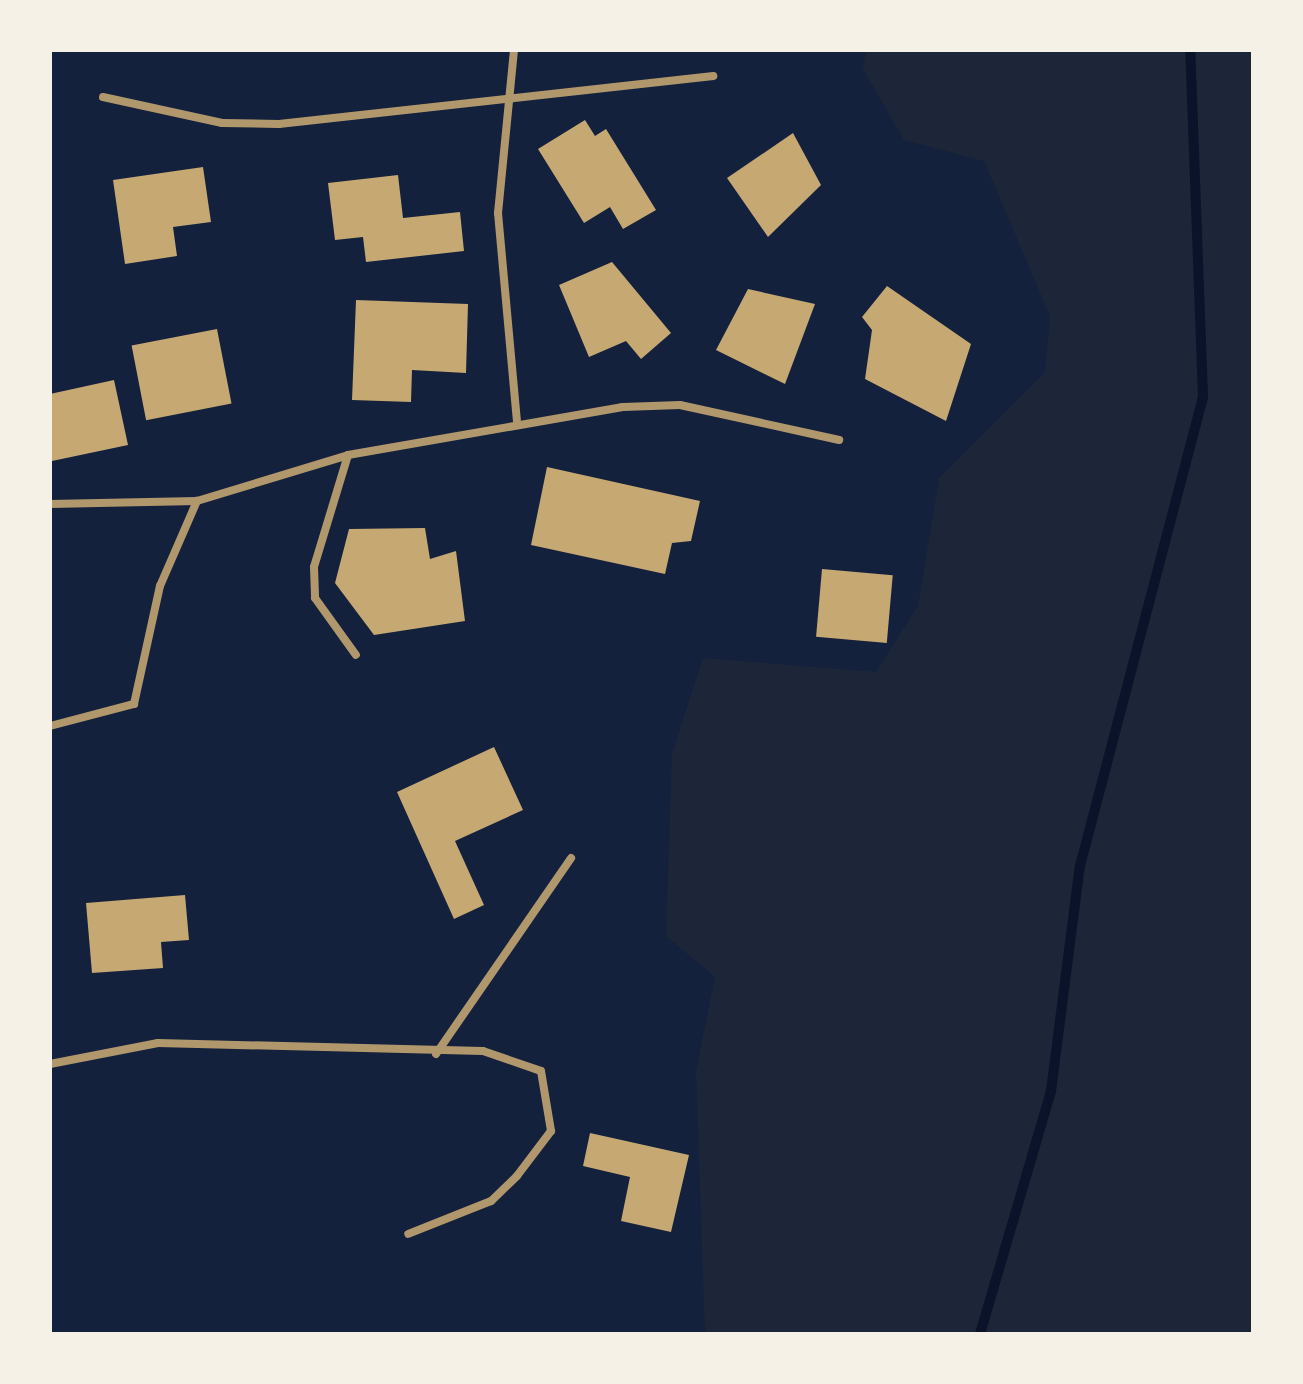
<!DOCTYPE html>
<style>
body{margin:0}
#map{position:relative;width:1303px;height:1384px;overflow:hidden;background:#14213d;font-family:Arial,sans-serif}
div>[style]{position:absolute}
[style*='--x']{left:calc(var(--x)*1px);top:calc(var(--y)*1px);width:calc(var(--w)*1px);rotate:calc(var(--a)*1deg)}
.green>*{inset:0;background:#1d2539}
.stream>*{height:10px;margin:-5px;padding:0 5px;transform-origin:5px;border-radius:5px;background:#0b132b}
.building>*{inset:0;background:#c6a872;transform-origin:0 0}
.service>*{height:8px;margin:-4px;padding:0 4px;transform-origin:4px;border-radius:4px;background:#b1986c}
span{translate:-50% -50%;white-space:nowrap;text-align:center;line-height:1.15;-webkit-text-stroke:8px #f6f1e7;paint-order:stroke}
.frame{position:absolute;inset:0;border:52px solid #f6f1e7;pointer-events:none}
</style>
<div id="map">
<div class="green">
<i style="clip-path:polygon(866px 50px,1253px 50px,1253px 1334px,705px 1334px,696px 1071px,715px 977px,666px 936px,672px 754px,703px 658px,876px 672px,918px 606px,939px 478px,1045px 372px,1050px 316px,984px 161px,904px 140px,863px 69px)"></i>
</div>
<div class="stream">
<i style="--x:980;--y:1334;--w:253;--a:-73.7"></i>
<i style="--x:1051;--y:1091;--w:227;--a:-82.7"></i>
<i style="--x:1080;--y:866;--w:485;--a:-75.3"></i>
<i style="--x:1203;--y:397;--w:347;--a:-92.1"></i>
</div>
<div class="building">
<i style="clip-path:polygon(585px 120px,595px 136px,606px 129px,656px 210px,623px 229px,610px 207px,584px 223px,538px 149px)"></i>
<i style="clip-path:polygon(793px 133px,821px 185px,768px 237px,727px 178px)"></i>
<i style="clip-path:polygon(203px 167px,211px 222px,173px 227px,177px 256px,125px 264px,113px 180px)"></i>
<i style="clip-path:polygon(398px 175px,403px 218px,460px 212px,464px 251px,366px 262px,363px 237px,335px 240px,328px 183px)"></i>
<i style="clip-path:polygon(612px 262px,671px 333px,641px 359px,626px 341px,589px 357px,559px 285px)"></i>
<i style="clip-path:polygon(887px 286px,971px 344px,946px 421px,865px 379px,872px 330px,862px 317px)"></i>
<i style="clip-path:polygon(748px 289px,815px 304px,785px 384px,716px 350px)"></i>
<i style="clip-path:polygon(356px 300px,468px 304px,466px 373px,412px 370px,411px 402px,352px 400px)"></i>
<i style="left:217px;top:329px;width:76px;height:87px;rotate:79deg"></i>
<i style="clip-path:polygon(114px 380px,128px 445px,52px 461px,50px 394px)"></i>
<i style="clip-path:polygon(547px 467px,700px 501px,691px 541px,672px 543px,665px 574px,531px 545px)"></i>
<i style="clip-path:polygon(425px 528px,430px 559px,456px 551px,465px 621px,374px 635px,335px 583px,349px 529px)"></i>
<i style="left:822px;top:569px;width:71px;height:68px;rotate:5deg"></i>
<i style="clip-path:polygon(494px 747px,523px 810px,455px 841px,484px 905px,454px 919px,397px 792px)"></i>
<i style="clip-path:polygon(185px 895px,189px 940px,161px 942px,163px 968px,92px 973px,86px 903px)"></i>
<i style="clip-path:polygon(590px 1133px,689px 1155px,671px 1232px,621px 1221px,630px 1177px,583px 1166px)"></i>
</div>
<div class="service">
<i style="--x:514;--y:50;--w:164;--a:95.6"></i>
<i style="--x:498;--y:213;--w:208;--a:84.8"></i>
<i style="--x:103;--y:97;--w:122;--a:12.3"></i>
<i style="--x:222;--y:123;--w:57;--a:1"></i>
<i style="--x:279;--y:124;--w:437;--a:-6.3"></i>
<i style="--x:348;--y:455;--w:117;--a:106.9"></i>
<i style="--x:314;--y:567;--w:31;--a:88"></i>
<i style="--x:315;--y:598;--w:70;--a:54.3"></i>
<i style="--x:50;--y:504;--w:147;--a:-1.2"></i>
<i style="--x:197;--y:501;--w:158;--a:-16.9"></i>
<i style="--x:348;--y:455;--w:279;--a:-9.9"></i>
<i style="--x:623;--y:407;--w:57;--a:-2"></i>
<i style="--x:680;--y:405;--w:163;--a:12.4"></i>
<i style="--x:50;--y:726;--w:87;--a:-14.7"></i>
<i style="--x:134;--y:704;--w:121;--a:-77.6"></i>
<i style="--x:160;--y:586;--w:93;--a:-66.5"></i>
<i style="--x:436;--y:1054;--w:238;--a:-55.4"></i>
<i style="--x:50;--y:1064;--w:110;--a:-11"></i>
<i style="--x:158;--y:1043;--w:325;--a:1.4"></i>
<i style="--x:483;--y:1051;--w:61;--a:19"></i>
<i style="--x:541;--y:1071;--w:61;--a:80.5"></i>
<i style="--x:551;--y:1131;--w:56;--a:127.1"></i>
<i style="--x:517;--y:1176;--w:36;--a:136"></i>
<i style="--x:491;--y:1201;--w:89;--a:158.3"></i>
</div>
<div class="frame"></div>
</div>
